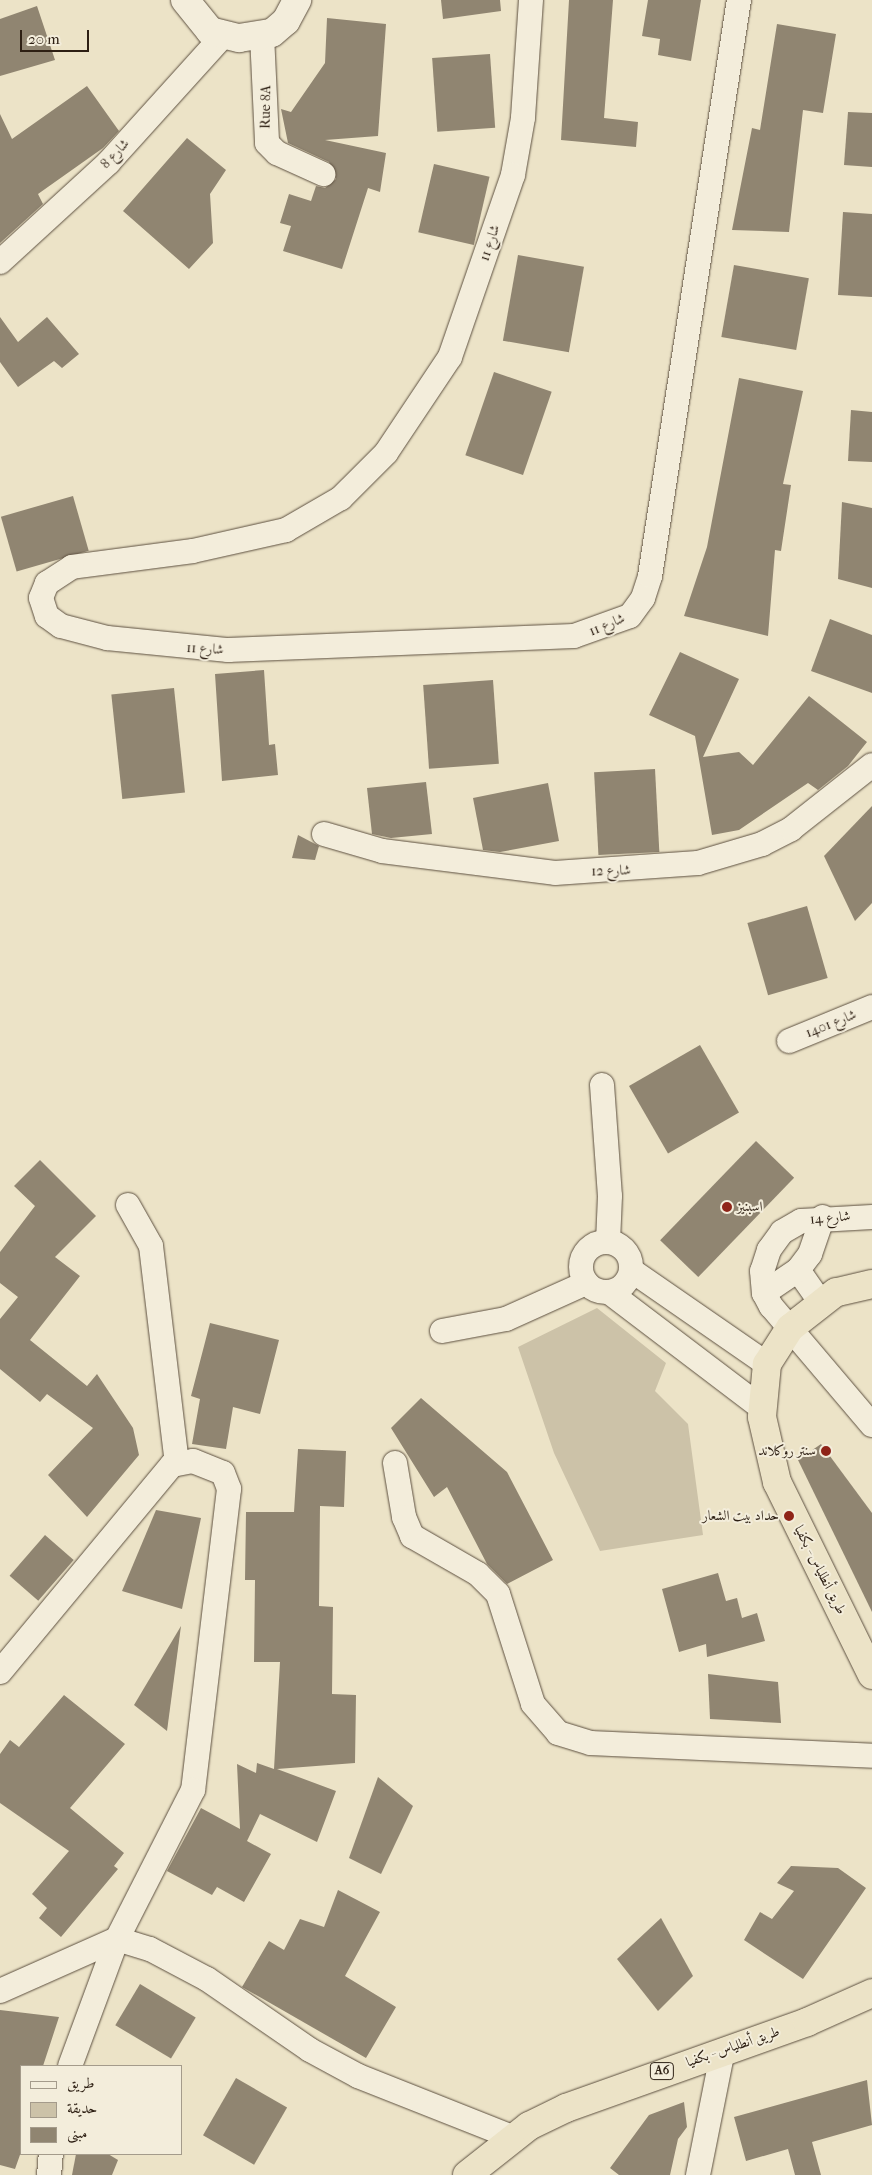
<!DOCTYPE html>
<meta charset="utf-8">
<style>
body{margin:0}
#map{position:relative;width:872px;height:2175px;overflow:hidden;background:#ece3c7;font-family:"IM FELL French Canon",Amiri,serif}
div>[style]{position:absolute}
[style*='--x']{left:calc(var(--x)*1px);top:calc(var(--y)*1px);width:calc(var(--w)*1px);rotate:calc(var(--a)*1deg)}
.green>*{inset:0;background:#ccc2a8}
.building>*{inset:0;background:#908571;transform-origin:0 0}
.roads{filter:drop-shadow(0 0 1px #5d5040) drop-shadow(0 0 1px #5d5040)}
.minor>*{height:24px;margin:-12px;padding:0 12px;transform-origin:12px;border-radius:12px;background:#f3eddb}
.minor>.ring{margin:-12px;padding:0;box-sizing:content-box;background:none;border:24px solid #f3eddb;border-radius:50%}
.tertiary>*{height:28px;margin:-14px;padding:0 14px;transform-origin:14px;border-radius:14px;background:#f3eddb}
.trunk>*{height:28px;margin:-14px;padding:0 14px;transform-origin:14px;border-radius:14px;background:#ece3c7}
.dots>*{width:14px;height:14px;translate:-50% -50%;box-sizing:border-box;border:2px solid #f3eddb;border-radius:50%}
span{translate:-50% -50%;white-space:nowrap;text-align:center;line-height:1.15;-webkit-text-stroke:4px #f3eddb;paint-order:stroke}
.shield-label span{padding:1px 4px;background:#f3eddb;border:1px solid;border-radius:4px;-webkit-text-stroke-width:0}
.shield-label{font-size:12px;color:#2d1f13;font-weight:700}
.street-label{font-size:14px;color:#2d1f13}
.poi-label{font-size:14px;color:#2d1f13}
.left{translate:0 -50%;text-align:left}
.right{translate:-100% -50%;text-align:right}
.legend{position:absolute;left:20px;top:2065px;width:162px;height:90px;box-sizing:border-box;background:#f3eddb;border:1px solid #a49b8b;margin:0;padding:6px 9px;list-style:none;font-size:15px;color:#2d1f13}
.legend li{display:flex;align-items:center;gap:10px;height:25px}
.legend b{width:25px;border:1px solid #a49b8b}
.scale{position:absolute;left:20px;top:30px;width:69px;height:22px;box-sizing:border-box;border:2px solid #2d1f13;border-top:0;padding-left:6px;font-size:15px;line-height:18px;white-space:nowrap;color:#2d1f13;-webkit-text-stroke:4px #f3eddb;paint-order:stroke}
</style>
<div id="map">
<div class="green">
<i style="clip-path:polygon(597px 1308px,666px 1363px,655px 1391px,688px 1424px,703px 1535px,600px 1551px,554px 1453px,518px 1347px)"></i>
</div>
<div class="building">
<i style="clip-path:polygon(441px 0,500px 0,501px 11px,443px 19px)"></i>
<i style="clip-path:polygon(569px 0,613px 0,604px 118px,638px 122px,636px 147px,561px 140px)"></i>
<i style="clip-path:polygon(648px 0,701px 0,691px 61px,658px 55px,660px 39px,642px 36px)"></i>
<i style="clip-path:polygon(37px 6px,55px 60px,0 76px,0 19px)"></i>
<i style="clip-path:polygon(327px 18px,386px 24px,378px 136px,325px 140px,386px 153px,380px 192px,368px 188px,342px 269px,283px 251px,291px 226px,280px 223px,289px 194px,311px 201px,316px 186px,325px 188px,336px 179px,329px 162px,288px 143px,281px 109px,291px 112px,325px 63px)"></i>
<i style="clip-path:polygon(777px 24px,836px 34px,823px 113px,803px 110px,789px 232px,732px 230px,752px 128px,760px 130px)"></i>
<i style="left:490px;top:54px;width:74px;height:58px;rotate:86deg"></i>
<i style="clip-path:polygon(87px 86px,119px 131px,103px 148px,38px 194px,43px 204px,0 243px,0 114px,12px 139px)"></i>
<i style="clip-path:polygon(848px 112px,872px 113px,872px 167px,844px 165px)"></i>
<i style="clip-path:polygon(187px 138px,226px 170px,210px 194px,213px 243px,189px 269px,123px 211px)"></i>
<i style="left:434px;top:164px;width:57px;height:70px;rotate:13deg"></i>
<i style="clip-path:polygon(843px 212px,872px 214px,872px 297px,838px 295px)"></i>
<i style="left:518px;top:255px;width:67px;height:87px;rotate:10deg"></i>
<i style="left:734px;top:265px;width:76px;height:73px;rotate:10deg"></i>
<i style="clip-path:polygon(0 317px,18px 342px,47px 317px,79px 354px,62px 368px,54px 361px,18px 387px,0 362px)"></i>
<i style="left:494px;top:372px;width:61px;height:88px;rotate:19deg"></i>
<i style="clip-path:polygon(739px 378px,803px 391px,783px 484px,791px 485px,781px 551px,775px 550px,768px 636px,684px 616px,707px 547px)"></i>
<i style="clip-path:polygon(851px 410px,872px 412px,872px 462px,848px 461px)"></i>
<i style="left:73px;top:496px;width:57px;height:75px;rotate:74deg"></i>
<i style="clip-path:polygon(842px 502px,872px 508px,872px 588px,838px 579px)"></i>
<i style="clip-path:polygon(830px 619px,872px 635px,872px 693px,811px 671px)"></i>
<i style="clip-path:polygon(680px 652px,739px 679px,703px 757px,739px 752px,753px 765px,809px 696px,867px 742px,848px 766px,818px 790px,808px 783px,739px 830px,712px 835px,695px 736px,649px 715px)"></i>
<i style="clip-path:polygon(264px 670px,269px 745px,275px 744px,278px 775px,222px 781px,215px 674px)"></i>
<i style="left:493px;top:680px;width:84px;height:70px;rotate:86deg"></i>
<i style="left:174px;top:688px;width:105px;height:63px;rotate:84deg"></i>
<i style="left:655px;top:769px;width:83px;height:61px;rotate:87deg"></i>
<i style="clip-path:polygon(426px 782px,432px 834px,391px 838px,372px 834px,367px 788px)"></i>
<i style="clip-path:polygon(548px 783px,559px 841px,500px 852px,483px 850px,473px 798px)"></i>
<i style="clip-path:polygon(872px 806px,872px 903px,855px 921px,824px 856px)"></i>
<i style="clip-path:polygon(298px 835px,319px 846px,315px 860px,292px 858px)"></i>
<i style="left:807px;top:906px;width:75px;height:62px;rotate:74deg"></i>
<i style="left:700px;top:1045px;width:78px;height:82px;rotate:60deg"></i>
<i style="left:756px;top:1141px;width:53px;height:138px;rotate:44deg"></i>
<i style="clip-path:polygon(40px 1160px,96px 1216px,55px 1257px,80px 1276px,30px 1340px,87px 1386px,97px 1374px,133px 1428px,139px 1455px,87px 1517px,48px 1475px,93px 1428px,47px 1394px,40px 1402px,0 1369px,0 1319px,18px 1297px,0 1283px,0 1252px,35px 1206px,14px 1186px)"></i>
<i style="clip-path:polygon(210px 1323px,279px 1340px,260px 1414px,233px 1407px,226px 1449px,192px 1444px,200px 1399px,191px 1396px)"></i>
<i style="clip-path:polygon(421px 1398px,507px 1472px,553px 1560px,507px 1584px,487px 1564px,447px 1487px,434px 1497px,391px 1428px)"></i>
<i style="clip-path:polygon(821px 1444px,872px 1513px,872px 1612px,798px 1460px)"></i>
<i style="clip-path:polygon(298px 1449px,346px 1451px,344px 1507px,320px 1506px,319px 1606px,333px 1607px,332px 1694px,356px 1695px,355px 1763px,277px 1769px,336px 1791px,317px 1842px,260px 1814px,247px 1841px,271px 1854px,244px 1902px,217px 1887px,212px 1895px,167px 1871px,201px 1808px,240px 1829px,237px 1764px,256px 1773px,257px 1763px,274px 1769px,280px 1662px,254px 1662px,255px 1580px,245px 1580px,246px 1512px,294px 1512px)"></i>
<i style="clip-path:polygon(156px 1510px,201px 1518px,182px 1609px,122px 1591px)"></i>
<i style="left:45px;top:1535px;width:38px;height:54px;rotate:41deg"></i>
<i style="clip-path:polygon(718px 1573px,726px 1601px,737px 1598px,742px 1618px,757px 1613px,765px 1641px,707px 1657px,706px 1644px,679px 1652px,662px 1589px)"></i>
<i style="clip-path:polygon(181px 1626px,167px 1731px,134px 1705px)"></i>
<i style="clip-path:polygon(708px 1674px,778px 1682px,781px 1723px,710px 1719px)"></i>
<i style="clip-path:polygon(64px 1695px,125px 1744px,70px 1808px,124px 1853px,114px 1866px,118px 1869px,61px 1937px,39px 1918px,47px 1908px,32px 1894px,69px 1851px,0 1803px,0 1754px,10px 1740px,19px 1747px)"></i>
<i style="clip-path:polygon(378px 1777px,413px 1806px,381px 1874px,349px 1858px)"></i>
<i style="clip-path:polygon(791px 1866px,838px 1868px,866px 1888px,803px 1979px,744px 1940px,760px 1912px,772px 1919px,794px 1891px,777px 1883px)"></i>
<i style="clip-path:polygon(338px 1890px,380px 1912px,345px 1976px,396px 2007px,366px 2058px,242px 1987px,269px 1941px,284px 1950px,300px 1919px,324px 1927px)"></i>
<i style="clip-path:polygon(661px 1918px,693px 1976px,658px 2011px,617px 1959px)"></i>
<i style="left:140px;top:1984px;width:65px;height:48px;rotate:31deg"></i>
<i style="clip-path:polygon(0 2010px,59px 2017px,43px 2066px,21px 2066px,21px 2152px,15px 2169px,0 2165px)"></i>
<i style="left:236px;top:2078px;width:59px;height:66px;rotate:30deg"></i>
<i style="clip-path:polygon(867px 2080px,872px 2125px,812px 2142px,821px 2175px,795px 2175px,788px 2149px,746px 2161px,734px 2117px)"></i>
<i style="clip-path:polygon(684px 2102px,687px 2127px,678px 2139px,670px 2175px,619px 2175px,610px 2168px,649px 2115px)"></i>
<i style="clip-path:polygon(76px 2154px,108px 2154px,118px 2160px,112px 2175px,72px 2175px)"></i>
</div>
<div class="roads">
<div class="minor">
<i style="--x:531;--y:0;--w:118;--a:93.9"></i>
<i style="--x:523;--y:118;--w:58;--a:100"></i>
<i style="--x:513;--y:175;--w:193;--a:109.1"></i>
<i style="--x:450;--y:357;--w:115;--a:123.7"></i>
<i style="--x:386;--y:453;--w:64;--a:135"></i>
<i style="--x:341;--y:498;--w:64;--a:149.8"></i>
<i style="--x:286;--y:530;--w:95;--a:167.3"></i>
<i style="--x:193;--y:551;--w:122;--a:172.5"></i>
<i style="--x:72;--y:567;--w:30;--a:147"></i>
<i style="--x:47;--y:583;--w:16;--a:112"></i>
<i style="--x:41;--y:598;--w:19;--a:72"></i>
<i style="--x:47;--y:616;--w:17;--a:36"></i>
<i style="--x:61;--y:626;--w:48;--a:14.6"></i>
<i style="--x:107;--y:638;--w:122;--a:5.7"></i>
<i style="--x:228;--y:650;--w:346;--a:-2.3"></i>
<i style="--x:574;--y:636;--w:59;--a:-19.7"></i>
<i style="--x:630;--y:616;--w:22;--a:-54"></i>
<i style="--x:643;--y:598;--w:23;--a:-72"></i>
<i style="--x:650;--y:576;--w:583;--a:-81.22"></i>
<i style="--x:262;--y:35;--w:108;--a:87.3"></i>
<i style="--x:267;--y:143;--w:14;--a:45"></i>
<i style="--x:277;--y:153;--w:51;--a:24.5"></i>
<i style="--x:0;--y:262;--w:147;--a:-42.5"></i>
<i style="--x:108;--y:163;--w:170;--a:-47.9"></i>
<i style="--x:324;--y:834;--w:60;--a:16.3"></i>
<i style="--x:382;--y:851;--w:174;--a:7.2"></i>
<i style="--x:555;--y:873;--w:143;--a:-4"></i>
<i style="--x:698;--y:863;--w:67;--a:-16.5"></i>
<i style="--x:762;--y:844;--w:33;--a:-27"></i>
<i style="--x:791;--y:829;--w:103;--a:-38.3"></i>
<i style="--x:789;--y:1041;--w:90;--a:-22.3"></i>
<i style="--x:602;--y:1085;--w:111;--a:85.9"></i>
<i style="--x:610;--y:1196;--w:46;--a:92.5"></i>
<i style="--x:128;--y:1205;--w:47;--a:60.7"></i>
<i style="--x:151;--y:1246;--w:219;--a:83.2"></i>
<i style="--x:872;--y:1217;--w:71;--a:176.8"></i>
<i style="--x:801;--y:1221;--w:22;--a:150"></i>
<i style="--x:782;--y:1232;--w:22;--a:126"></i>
<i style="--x:769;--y:1250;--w:22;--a:108"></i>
<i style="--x:762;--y:1271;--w:22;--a:85"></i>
<i style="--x:764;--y:1293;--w:15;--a:62"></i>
<i style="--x:771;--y:1306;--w:156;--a:49.7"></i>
<i class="ring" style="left:581px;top:1242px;width:26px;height:26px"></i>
<i style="--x:631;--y:1270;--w:165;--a:34.7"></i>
<i style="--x:798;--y:1270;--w:38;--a:55"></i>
<i style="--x:609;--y:1292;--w:192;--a:37.2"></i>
<i style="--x:764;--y:1293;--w:41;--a:-34.1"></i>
<i style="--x:798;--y:1270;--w:20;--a:-53"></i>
<i style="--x:810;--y:1254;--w:39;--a:-71"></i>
<i style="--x:442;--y:1331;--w:65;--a:-10.6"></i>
<i style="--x:506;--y:1319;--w:88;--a:-24.2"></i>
<i style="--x:395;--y:1463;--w:55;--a:80.5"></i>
<i style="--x:404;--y:1517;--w:21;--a:67"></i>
<i style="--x:412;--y:1536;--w:76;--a:29.9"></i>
<i style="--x:478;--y:1574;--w:28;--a:45"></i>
<i style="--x:498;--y:1594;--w:115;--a:72.3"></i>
<i style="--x:533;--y:1704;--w:38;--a:49"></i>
<i style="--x:558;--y:1733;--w:34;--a:17"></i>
<i style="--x:591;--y:1743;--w:281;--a:2.6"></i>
<i style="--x:0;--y:1672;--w:269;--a:-50.3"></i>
<i style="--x:172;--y:1465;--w:21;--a:-11"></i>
<i style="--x:193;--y:1461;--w:32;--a:22"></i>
<i style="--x:223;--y:1473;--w:17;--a:69"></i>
<i style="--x:229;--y:1489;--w:303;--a:96.8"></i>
<i style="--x:193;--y:1790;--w:167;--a:117"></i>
<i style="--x:117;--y:1939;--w:135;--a:110.3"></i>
<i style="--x:0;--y:1991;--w:128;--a:-24"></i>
<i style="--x:117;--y:1939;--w:34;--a:17"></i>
<i style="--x:150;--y:1949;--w:64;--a:27.8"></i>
<i style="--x:207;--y:1979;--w:125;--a:34.6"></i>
<i style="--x:310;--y:2050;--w:55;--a:28.4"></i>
<i style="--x:358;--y:2076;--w:166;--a:21.6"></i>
<i style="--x:49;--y:2175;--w:21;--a:-85"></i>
<i style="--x:698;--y:2175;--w:127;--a:-78.7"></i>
</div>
<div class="tertiary">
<i style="--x:185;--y:0;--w:40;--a:51"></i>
<i style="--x:210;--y:31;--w:30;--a:14"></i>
<i style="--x:239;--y:38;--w:33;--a:-9"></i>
<i style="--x:272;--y:33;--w:18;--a:-41"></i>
<i style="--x:286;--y:21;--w:24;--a:-62"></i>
</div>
<div class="trunk">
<i style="--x:872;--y:1284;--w:37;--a:167"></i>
<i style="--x:836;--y:1292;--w:58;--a:142"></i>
<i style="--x:790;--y:1328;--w:43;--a:122.6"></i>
<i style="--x:767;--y:1364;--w:53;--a:95.4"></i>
<i style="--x:762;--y:1417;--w:67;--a:77"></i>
<i style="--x:777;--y:1482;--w:215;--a:63.8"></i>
<i style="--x:467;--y:2175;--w:79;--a:-38.3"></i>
<i style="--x:529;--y:2126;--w:41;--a:-25.9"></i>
<i style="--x:566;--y:2108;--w:256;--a:-19.6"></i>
<i style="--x:807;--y:2022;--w:71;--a:-24"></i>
</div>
</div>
<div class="dots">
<i style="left:727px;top:1207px;background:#8f2418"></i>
<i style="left:826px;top:1451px;background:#8f2418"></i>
<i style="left:789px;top:1516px;background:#8f2418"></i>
</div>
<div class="shield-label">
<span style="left:662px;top:2071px">A6</span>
</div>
<div class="street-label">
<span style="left:266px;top:107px;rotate:-89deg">Rue 8A</span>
<span style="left:115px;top:154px;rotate:-47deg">شارع 8</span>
<span style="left:490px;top:243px;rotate:-72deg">شارع 11</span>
<span style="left:607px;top:625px;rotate:-23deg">شارع 11</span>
<span style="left:205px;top:649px;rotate:3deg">شارع 11</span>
<span style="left:611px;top:871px;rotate:-2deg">شارع 12</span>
<span style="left:831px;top:1024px;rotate:-22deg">شارع 1401</span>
<span style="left:830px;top:1218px;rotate:-5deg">شارع 14</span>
<span style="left:820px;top:1570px;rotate:63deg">طريق أنطلياس - بكفيا</span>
<span style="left:733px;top:2047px;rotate:-19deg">طريق أنطلياس - بكفيا</span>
</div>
<div class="poi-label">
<span class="left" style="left:737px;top:1207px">اسبنيز</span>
<span class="right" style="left:816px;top:1451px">سنتر روكلاند</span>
<span class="right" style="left:779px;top:1516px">حداد بيت الشعار</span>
</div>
<ul class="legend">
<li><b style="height:6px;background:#f3eddb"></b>طريق</li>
<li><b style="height:14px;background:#ccc2a8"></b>حديقة</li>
<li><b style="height:14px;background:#908571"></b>مبنى</li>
</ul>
<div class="scale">20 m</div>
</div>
